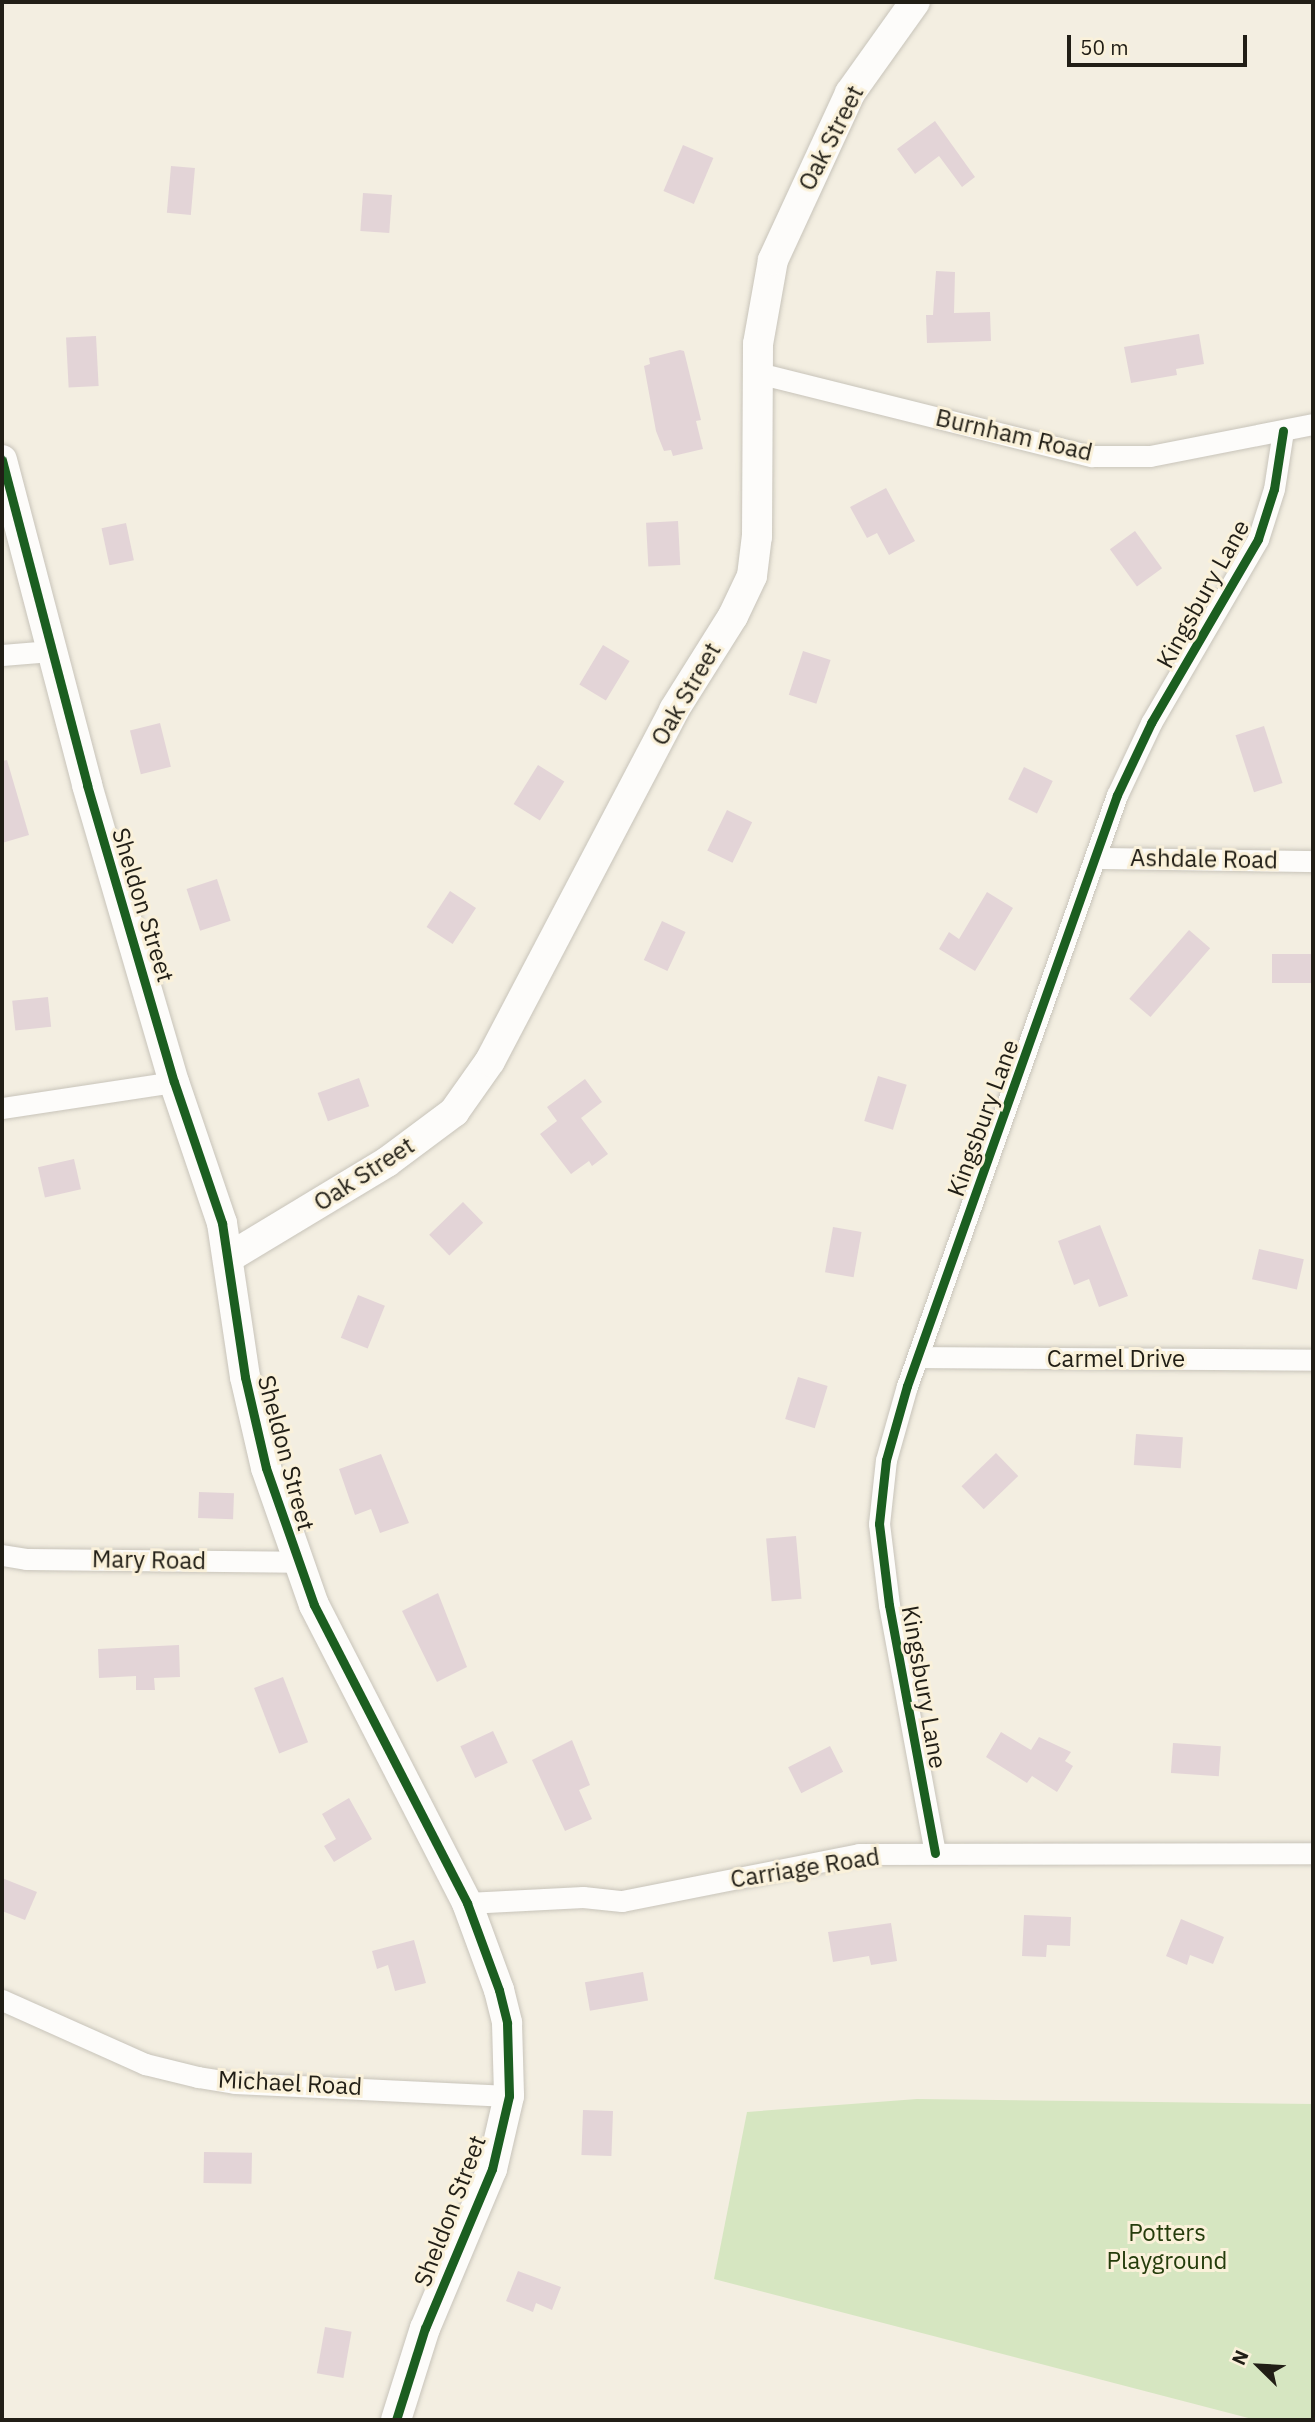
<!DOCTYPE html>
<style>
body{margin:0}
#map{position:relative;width:1315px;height:2422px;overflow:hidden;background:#f3eee1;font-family:"IBM Plex Sans",sans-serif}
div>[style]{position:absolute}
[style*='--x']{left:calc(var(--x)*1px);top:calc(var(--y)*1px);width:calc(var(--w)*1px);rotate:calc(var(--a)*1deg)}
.green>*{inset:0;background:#d6e6c1}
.building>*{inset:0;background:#e3d4d7;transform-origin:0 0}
.roads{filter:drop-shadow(0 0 2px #c8c4ba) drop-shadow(0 0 2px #c8c4ba)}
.street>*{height:21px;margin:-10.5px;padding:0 10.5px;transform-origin:10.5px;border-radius:10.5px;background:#fdfcfa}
.secondary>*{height:30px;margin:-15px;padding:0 15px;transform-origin:15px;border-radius:15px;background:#fdfcfa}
.cycleway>*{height:9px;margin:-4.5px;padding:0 4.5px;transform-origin:4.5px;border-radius:4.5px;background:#1b5e20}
span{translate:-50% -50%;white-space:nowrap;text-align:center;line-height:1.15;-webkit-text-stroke:6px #faf1da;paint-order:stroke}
.street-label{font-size:24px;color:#211e16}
.park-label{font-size:24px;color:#243c0b}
.frame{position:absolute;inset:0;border:4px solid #211e16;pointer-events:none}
.north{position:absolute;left:1224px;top:2331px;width:70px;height:70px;-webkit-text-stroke:5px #faf1da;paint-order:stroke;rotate:294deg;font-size:19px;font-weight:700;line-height:28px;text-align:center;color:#211e16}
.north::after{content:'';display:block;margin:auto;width:24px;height:32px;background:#211e16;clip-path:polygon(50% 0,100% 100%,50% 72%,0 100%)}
.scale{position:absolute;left:1067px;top:35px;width:180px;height:32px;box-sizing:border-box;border:4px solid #211e16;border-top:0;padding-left:9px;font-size:21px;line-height:24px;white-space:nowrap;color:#211e16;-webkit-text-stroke:5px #faf1da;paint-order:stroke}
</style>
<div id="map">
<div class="green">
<i style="clip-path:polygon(917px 2099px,1313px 2104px,1313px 2420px,1256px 2420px,714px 2279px,747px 2112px)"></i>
</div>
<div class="building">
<i style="clip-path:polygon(935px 121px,975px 177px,962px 187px,939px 156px,915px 174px,897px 149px)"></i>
<i style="left:683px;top:145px;width:33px;height:50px;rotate:23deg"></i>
<i style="left:171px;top:166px;width:24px;height:47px;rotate:5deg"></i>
<i style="left:363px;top:193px;width:29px;height:38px;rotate:4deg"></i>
<i style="clip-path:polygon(936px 271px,955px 272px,954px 313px,990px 312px,991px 341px,927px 343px,926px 315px,933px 315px)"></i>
<i style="clip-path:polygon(1199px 334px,1204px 364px,1176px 369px,1177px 375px,1131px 383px,1124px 347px)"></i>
<i style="left:96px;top:336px;width:50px;height:30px;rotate:87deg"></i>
<i style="clip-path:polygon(680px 350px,684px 351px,701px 420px,696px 421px,703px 449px,673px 456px,671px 450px,664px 451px,656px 431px,644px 366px,650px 364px,649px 358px)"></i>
<i style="clip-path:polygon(886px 488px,915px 541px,889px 555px,877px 533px,867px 538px,850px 507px)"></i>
<i style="left:678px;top:521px;width:44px;height:32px;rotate:87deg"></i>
<i style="left:126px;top:523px;width:38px;height:25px;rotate:78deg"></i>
<i style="left:1135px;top:531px;width:46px;height:31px;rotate:54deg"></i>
<i style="left:603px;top:645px;width:31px;height:46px;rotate:31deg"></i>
<i style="left:803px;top:651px;width:29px;height:46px;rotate:18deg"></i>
<i style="left:160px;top:723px;width:45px;height:31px;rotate:76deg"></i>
<i style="left:1264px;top:726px;width:60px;height:30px;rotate:72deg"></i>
<i style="clip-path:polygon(7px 760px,29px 835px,2px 843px,2px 761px)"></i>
<i style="left:538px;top:765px;width:31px;height:46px;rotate:32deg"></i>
<i style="left:1024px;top:767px;width:32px;height:36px;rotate:26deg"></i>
<i style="left:727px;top:810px;width:28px;height:45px;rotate:26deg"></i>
<i style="left:217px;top:879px;width:44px;height:32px;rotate:72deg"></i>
<i style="left:450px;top:891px;width:31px;height:43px;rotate:33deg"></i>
<i style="clip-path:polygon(987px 892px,1013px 908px,975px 971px,939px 949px,949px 932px,959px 939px)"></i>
<i style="left:662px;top:921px;width:26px;height:43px;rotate:25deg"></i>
<i style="left:1189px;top:930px;width:28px;height:91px;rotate:41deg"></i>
<i style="left:1313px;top:954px;width:29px;height:41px;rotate:90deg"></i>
<i style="left:48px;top:997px;width:30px;height:36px;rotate:84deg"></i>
<i style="left:878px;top:1076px;width:30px;height:47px;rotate:17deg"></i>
<i style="left:359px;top:1078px;width:30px;height:44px;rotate:70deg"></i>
<i style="clip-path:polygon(585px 1079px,602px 1102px,581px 1118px,608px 1154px,592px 1166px,589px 1161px,571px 1174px,540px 1134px,557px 1121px,547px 1107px)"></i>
<i style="left:74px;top:1159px;width:31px;height:37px;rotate:77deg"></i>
<i style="left:463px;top:1202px;width:29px;height:47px;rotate:46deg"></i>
<i style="clip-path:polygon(1100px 1225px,1128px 1296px,1099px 1307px,1089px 1279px,1074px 1285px,1058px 1241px)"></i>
<i style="left:833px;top:1227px;width:29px;height:46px;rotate:10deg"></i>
<i style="left:1259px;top:1249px;width:46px;height:31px;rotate:13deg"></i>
<i style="left:358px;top:1295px;width:29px;height:46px;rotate:22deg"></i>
<i style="left:798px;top:1377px;width:31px;height:44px;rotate:17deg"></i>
<i style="left:1136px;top:1434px;width:47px;height:31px;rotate:4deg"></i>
<i style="left:996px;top:1453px;width:32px;height:48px;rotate:46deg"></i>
<i style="clip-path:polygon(381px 1454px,409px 1523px,380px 1533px,371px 1509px,355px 1515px,339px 1469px)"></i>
<i style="left:199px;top:1492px;width:35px;height:26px;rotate:2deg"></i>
<i style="left:796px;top:1536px;width:63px;height:30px;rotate:85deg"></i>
<i style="clip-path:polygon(438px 1593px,467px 1667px,437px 1682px,402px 1611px)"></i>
<i style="clip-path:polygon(179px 1645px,180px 1677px,154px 1678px,155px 1690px,136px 1690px,136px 1676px,99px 1678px,98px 1649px)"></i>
<i style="left:283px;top:1677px;width:70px;height:31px;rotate:69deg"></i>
<i style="left:493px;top:1731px;width:35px;height:36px;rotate:65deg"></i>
<i style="clip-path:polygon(1001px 1732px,1031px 1750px,1039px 1737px,1071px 1752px,1065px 1761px,1073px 1766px,1057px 1792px,1032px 1776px,1027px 1783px,986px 1757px)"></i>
<i style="clip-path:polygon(572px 1740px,590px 1785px,579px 1790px,592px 1819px,565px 1831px,532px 1760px)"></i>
<i style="left:1173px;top:1743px;width:48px;height:30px;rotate:4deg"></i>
<i style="left:830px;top:1746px;width:29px;height:47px;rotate:63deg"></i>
<i style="clip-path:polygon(349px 1798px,372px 1839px,334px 1862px,324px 1846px,336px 1839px,322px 1814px)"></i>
<i style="clip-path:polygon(2px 1878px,37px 1892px,25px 1920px,2px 1911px)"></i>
<i style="clip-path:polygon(1024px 1915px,1071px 1917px,1070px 1946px,1047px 1945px,1046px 1957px,1022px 1956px)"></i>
<i style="clip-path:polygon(1181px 1919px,1224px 1937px,1213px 1964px,1190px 1955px,1187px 1965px,1166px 1956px)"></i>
<i style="clip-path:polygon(891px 1923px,897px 1961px,871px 1965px,869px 1956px,833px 1962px,828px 1932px)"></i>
<i style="clip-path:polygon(414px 1940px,426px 1983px,395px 1991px,388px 1965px,377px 1969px,372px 1951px)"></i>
<i style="left:643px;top:1972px;width:29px;height:59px;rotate:80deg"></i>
<i style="left:583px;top:2110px;width:30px;height:45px;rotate:2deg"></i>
<i style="left:204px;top:2152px;width:48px;height:31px;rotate:1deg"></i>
<i style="clip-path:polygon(518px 2271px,561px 2287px,552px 2310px,536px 2303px,533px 2312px,506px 2301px)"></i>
<i style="left:325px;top:2327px;width:27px;height:47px;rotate:10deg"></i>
</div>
<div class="roads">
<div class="street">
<i style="--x:758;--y:373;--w:344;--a:14"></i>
<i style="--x:1092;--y:456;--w:58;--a:0"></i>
<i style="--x:1150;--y:456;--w:166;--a:-11.1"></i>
<i style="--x:2;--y:655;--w:49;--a:-4.7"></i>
<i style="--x:1095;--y:858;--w:218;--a:0.8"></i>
<i style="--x:2;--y:1108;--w:174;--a:-8.6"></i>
<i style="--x:918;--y:1357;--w:395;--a:0.4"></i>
<i style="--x:2;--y:1555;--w:24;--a:9"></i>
<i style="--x:26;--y:1559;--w:270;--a:0.6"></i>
<i style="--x:935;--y:1853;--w:252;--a:-100.5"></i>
<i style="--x:889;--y:1605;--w:82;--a:-97"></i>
<i style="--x:879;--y:1524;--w:64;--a:-83.8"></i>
<i style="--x:886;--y:1460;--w:77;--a:-74.2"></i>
<i style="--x:907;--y:1386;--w:627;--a:-70.44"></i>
<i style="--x:1117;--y:795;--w:80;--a:-64.7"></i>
<i style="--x:1151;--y:723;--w:213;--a:-59.8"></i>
<i style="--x:1258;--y:539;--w:52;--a:-72.3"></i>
<i style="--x:1274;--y:489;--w:59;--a:-81.2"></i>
<i style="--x:467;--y:1903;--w:116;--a:-3"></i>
<i style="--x:583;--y:1897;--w:39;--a:6"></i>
<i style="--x:622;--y:1901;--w:242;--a:-11.2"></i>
<i style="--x:859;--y:1854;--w:454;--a:-0.1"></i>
<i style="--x:2;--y:2000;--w:157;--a:24.1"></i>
<i style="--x:145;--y:2064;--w:55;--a:13.8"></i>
<i style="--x:198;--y:2077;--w:37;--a:9"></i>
<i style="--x:235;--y:2083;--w:274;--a:2.7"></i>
</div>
<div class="secondary">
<i style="--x:2;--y:460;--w:336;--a:75.3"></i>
<i style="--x:87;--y:785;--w:309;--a:73.7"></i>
<i style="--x:174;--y:1082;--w:149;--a:71.2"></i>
<i style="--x:222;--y:1223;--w:156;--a:81.5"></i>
<i style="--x:245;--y:1377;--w:93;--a:77"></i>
<i style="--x:266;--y:1468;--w:145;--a:70.7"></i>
<i style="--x:314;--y:1605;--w:335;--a:62.8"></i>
<i style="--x:467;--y:1903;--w:93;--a:69.8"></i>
<i style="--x:499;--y:1990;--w:34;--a:76"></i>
<i style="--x:507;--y:2023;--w:73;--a:88.4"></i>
<i style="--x:509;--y:2096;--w:75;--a:103.1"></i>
<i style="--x:492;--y:2169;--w:173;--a:112.8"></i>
<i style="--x:425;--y:2328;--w:96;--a:107.5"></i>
<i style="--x:228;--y:1258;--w:186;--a:-31.1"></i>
<i style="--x:387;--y:1162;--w:84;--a:-36.7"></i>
<i style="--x:454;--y:1112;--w:62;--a:-54.8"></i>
<i style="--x:490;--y:1061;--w:396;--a:-62.3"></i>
<i style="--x:674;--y:710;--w:111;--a:-57.9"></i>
<i style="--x:733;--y:616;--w:44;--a:-64.6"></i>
<i style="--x:752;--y:576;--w:39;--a:-83"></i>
<i style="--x:757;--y:537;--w:193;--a:-89.7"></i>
<i style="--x:758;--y:344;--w:85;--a:-79.9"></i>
<i style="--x:773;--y:260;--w:184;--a:-65.2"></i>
<i style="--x:850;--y:93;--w:112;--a:-54.5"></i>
</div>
</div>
<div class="cycleway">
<i style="--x:2;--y:460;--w:336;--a:75.3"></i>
<i style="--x:87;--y:785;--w:309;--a:73.7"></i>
<i style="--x:174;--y:1082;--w:149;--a:71.2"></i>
<i style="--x:222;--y:1223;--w:156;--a:81.5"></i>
<i style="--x:245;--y:1377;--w:93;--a:77"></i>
<i style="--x:266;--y:1468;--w:145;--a:70.7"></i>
<i style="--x:314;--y:1605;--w:335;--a:62.8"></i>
<i style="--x:467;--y:1903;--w:93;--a:69.8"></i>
<i style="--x:499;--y:1990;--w:34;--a:76"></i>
<i style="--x:507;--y:2023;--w:73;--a:88.4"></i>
<i style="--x:509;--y:2096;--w:75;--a:103.1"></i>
<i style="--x:492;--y:2169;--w:173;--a:112.8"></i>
<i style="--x:425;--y:2328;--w:96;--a:107.5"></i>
<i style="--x:935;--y:1853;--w:252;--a:-100.5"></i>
<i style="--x:889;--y:1605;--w:82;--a:-97"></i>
<i style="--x:879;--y:1524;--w:64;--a:-83.8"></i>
<i style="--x:886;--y:1460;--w:77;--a:-74.2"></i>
<i style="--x:907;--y:1386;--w:627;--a:-70.44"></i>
<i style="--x:1117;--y:795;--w:80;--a:-64.7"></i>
<i style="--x:1151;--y:723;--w:213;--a:-59.8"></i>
<i style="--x:1258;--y:539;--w:52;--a:-72.3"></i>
<i style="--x:1274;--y:489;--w:59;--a:-81.2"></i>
</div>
<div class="street-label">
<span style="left:831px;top:138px;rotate:-63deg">Oak Street</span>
<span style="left:1014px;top:435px;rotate:13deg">Burnham Road</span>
<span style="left:1203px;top:594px;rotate:-61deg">Kingsbury Lane</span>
<span style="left:686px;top:694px;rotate:-60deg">Oak Street</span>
<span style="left:1204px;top:859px;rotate:1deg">Ashdale Road</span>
<span style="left:143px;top:905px;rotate:73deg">Sheldon Street</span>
<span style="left:983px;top:1118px;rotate:-70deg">Kingsbury Lane</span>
<span style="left:364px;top:1174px;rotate:-33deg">Oak Street</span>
<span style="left:1116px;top:1359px">Carmel Drive</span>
<span style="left:286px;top:1453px;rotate:75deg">Sheldon Street</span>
<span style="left:149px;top:1560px;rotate:1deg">Mary Road</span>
<span style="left:924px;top:1687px;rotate:80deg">Kingsbury Lane</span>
<span style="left:805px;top:1868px;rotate:-9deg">Carriage Road</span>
<span style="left:290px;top:2083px;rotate:3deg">Michael Road</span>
<span style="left:450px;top:2211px;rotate:-69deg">Sheldon Street</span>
</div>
<div class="park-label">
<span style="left:1167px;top:2247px">Potters<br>Playground</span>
</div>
<div class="frame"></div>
<div class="north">N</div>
<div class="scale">50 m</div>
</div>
